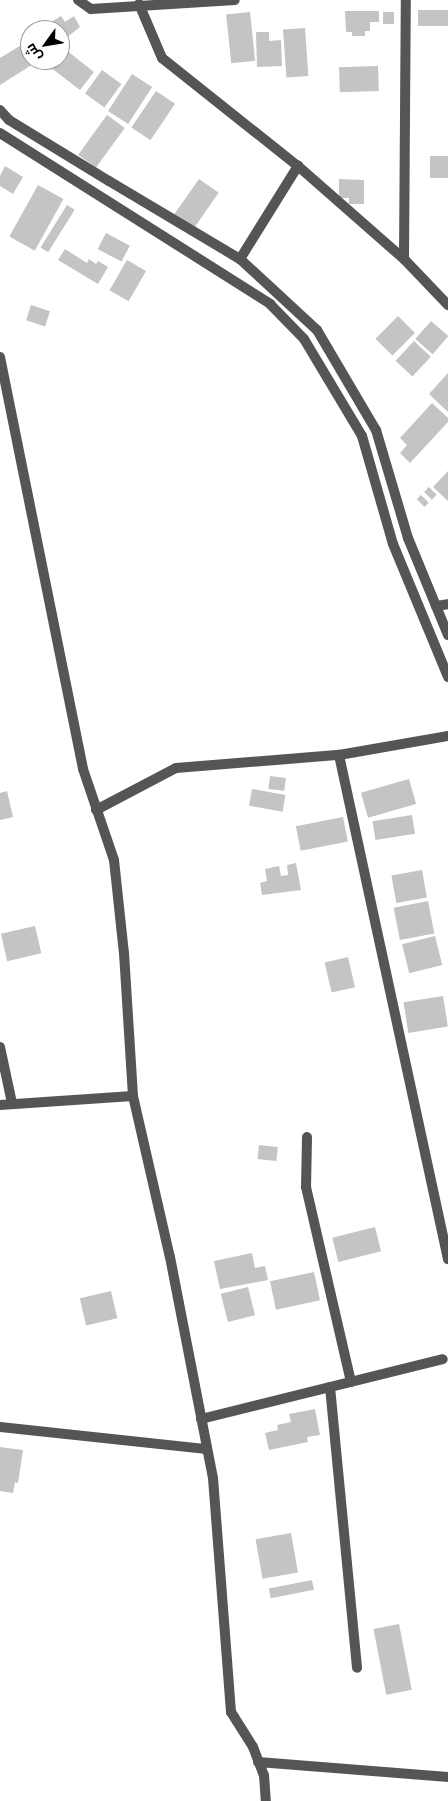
<!DOCTYPE html>
<meta charset="utf-8">
<style>
body{margin:0}
#map{position:relative;width:448px;height:1801px;overflow:hidden;background:#fff;font-family:"Exo 2",Cairo,sans-serif}
div>[style]{position:absolute}
[style*='--x']{left:calc(var(--x)*1px);top:calc(var(--y)*1px);width:calc(var(--w)*1px);rotate:calc(var(--a)*1deg)}
.building>*{inset:0;background:#c4c4c4;transform-origin:0 0}
.minor>*{height:10px;margin:-5px;padding:0 5px;transform-origin:5px;border-radius:5px;background:#555}
.tertiary>*{height:10px;margin:-5px;padding:0 5px;transform-origin:5px;border-radius:5px;background:#555}
span{translate:-50% -50%;white-space:nowrap;text-align:center;line-height:1.15;-webkit-text-stroke:4px #fff;paint-order:stroke}
.north{position:absolute;left:20px;top:20px;width:50px;height:50px;box-sizing:border-box;background:#fff;border:1px solid #999;border-radius:50%;rotate:238deg;font-size:14px;font-weight:700;line-height:20px;text-align:center;color:#000}
.north::after{content:'';display:block;margin:auto;width:18px;height:22px;background:#000;clip-path:polygon(50% 0,100% 100%,50% 72%,0 100%)}
</style>
<div id="map">
<div class="building">
<i style="left:448px;top:10px;width:16px;height:30px;rotate:90deg"></i>
<i style="clip-path:polygon(345px 11px,379px 11px,379px 22px,370px 22px,370px 31px,365px 31px,365px 36px,352px 36px,352px 32px,346px 32px)"></i>
<i style="left:250px;top:12px;width:49px;height:24px;rotate:84deg"></i>
<i style="left:383px;top:12px;width:11px;height:12px"></i>
<i style="clip-path:polygon(61px 16px,65px 22px,74px 16px,80px 27px,60px 43px,60px 30px,38px 30px)"></i>
<i style="left:305px;top:28px;width:48px;height:22px;rotate:86deg"></i>
<i style="clip-path:polygon(256px 32px,269px 32px,269px 41px,281px 40px,282px 66px,257px 67px)"></i>
<i style="clip-path:polygon(26px 42px,30px 48px,30px 60px,38px 61px,0 85px,0 58px)"></i>
<i style="clip-path:polygon(60px 45px,94px 72px,80px 90px,46px 64px,49px 60px,60px 60px)"></i>
<i style="left:378px;top:66px;width:25px;height:39px;rotate:88deg"></i>
<i style="left:102px;top:70px;width:24px;height:29px;rotate:36deg"></i>
<i style="left:132px;top:74px;width:24px;height:44px;rotate:33deg"></i>
<i style="left:156px;top:91px;width:23px;height:44px;rotate:34deg"></i>
<i style="left:107px;top:115px;width:22px;height:49px;rotate:36deg"></i>
<i style="left:448px;top:156px;width:22px;height:18px;rotate:90deg"></i>
<i style="clip-path:polygon(5px 166px,23px 177px,13px 194px,0 186px,0 176px)"></i>
<i style="left:199px;top:179px;width:24px;height:45px;rotate:35deg"></i>
<i style="clip-path:polygon(339px 179px,364px 180px,364px 204px,349px 204px,349px 198px,339px 198px)"></i>
<i style="left:38px;top:185px;width:29px;height:59px;rotate:29deg"></i>
<i style="left:67px;top:205px;width:9px;height:50px;rotate:32deg"></i>
<i style="left:106px;top:233px;width:27px;height:18px;rotate:28deg"></i>
<i style="clip-path:polygon(65px 249px,87px 263px,89px 259px,96px 264px,98px 261px,108px 267px,98px 284px,58px 260px)"></i>
<i style="left:127px;top:260px;width:22px;height:35px;rotate:30deg"></i>
<i style="left:31px;top:305px;width:20px;height:16px;rotate:18deg"></i>
<i style="left:398px;top:316px;width:24px;height:32px;rotate:45deg"></i>
<i style="left:431px;top:321px;width:23px;height:24px;rotate:41deg"></i>
<i style="left:414px;top:341px;width:23px;height:27px;rotate:43deg"></i>
<i style="clip-path:polygon(448px 373px,448px 412px,429px 394px)"></i>
<i style="clip-path:polygon(432px 403px,448px 418px,448px 422px,410px 463px,400px 453px,407px 445px,400px 438px)"></i>
<i style="clip-path:polygon(448px 471px,448px 501px,433px 487px)"></i>
<i style="left:429px;top:487px;width:11px;height:7px;rotate:45deg"></i>
<i style="left:421px;top:495px;width:11px;height:6px;rotate:45deg"></i>
<i style="left:270px;top:776px;width:16px;height:13px;rotate:7deg"></i>
<i style="left:409px;top:779px;width:26px;height:50px;rotate:74deg"></i>
<i style="left:252px;top:789px;width:34px;height:17px;rotate:10deg"></i>
<i style="clip-path:polygon(7px 791px,13px 817px,0 820px,0 793px)"></i>
<i style="left:412px;top:815px;width:19px;height:40px;rotate:81deg"></i>
<i style="left:343px;top:817px;width:25px;height:48px;rotate:79deg"></i>
<i style="clip-path:polygon(296px 863px,301px 890px,262px 895px,260px 883px,267px 881px,265px 869px,279px 866px,281px 876px,288px 875px,287px 865px)"></i>
<i style="left:422px;top:870px;width:28px;height:31px;rotate:80deg"></i>
<i style="left:428px;top:901px;width:33px;height:35px;rotate:79deg"></i>
<i style="left:35px;top:926px;width:28px;height:35px;rotate:77deg"></i>
<i style="left:435px;top:936px;width:30px;height:34px;rotate:76deg"></i>
<i style="left:348px;top:957px;width:31px;height:24px;rotate:77deg"></i>
<i style="left:443px;top:996px;width:31px;height:40px;rotate:81deg"></i>
<i style="left:259px;top:1145px;width:19px;height:14px;rotate:6deg"></i>
<i style="left:375px;top:1227px;width:25px;height:44px;rotate:76deg"></i>
<i style="clip-path:polygon(252px 1253px,255px 1268px,265px 1266px,268px 1280px,220px 1289px,214px 1261px)"></i>
<i style="left:314px;top:1272px;width:29px;height:45px;rotate:78deg"></i>
<i style="left:248px;top:1287px;width:29px;height:28px;rotate:76deg"></i>
<i style="left:111px;top:1291px;width:28px;height:32px;rotate:77deg"></i>
<i style="clip-path:polygon(315px 1409px,320px 1435px,307px 1437px,308px 1442px,269px 1450px,265px 1433px,278px 1430px,277px 1425px,291px 1422px,289px 1414px)"></i>
<i style="clip-path:polygon(0 1447px,23px 1450px,18px 1483px,15px 1482px,13px 1493px,0 1491px)"></i>
<i style="left:291px;top:1533px;width:40px;height:36px;rotate:80deg"></i>
<i style="left:312px;top:1580px;width:10px;height:44px;rotate:79deg"></i>
<i style="left:399px;top:1624px;width:67px;height:26px;rotate:79deg"></i>
</div>
<div class="minor">
<i style="--x:78;--y:0;--w:16;--a:35"></i>
<i style="--x:91;--y:9;--w:144;--a:-3.6"></i>
<i style="--x:139;--y:4;--w:59;--a:66.9"></i>
<i style="--x:162;--y:58;--w:174;--a:38.5"></i>
<i style="--x:298;--y:166;--w:141;--a:41.3"></i>
<i style="--x:404;--y:259;--w:64;--a:46.3"></i>
<i style="--x:240;--y:259;--w:110;--a:-58.1"></i>
<i style="--x:404;--y:259;--w:259;--a:-89.6"></i>
<i style="--x:0;--y:357;--w:420;--a:78.6"></i>
<i style="--x:83;--y:769;--w:96;--a:71.2"></i>
<i style="--x:114;--y:860;--w:94;--a:83.9"></i>
<i style="--x:124;--y:953;--w:143;--a:86.4"></i>
<i style="--x:133;--y:1096;--w:165;--a:77.1"></i>
<i style="--x:170;--y:1257;--w:225;--a:79"></i>
<i style="--x:213;--y:1478;--w:235;--a:85.6"></i>
<i style="--x:231;--y:1712;--w:41;--a:57.8"></i>
<i style="--x:253;--y:1747;--w:30;--a:69"></i>
<i style="--x:264;--y:1775;--w:26;--a:86"></i>
<i style="--x:436;--y:606;--w:12;--a:-9"></i>
<i style="--x:339;--y:755;--w:516;--a:77.8"></i>
<i style="--x:96;--y:810;--w:90;--a:-27.7"></i>
<i style="--x:176;--y:768;--w:164;--a:-4.6"></i>
<i style="--x:339;--y:755;--w:111;--a:-9.9"></i>
<i style="--x:0;--y:1047;--w:57;--a:77.9"></i>
<i style="--x:0;--y:1105;--w:133;--a:-3.9"></i>
<i style="--x:307;--y:1137;--w:50;--a:91.1"></i>
<i style="--x:306;--y:1187;--w:200;--a:77"></i>
<i style="--x:330;--y:1387;--w:282;--a:84.5"></i>
<i style="--x:201;--y:1419;--w:249;--a:-13.9"></i>
<i style="--x:0;--y:1427;--w:208;--a:6.1"></i>
<i style="--x:258;--y:1762;--w:191;--a:4.5"></i>
</div>
<div class="tertiary">
<i style="--x:0;--y:110;--w:13;--a:48"></i>
<i style="--x:9;--y:120;--w:117;--a:31.4"></i>
<i style="--x:109;--y:181;--w:152;--a:30.8"></i>
<i style="--x:240;--y:259;--w:105;--a:42.7"></i>
<i style="--x:317;--y:330;--w:116;--a:59.5"></i>
<i style="--x:376;--y:430;--w:113;--a:73.5"></i>
<i style="--x:408;--y:538;--w:105;--a:67.6"></i>
<i style="--x:0;--y:133;--w:320;--a:32.3"></i>
<i style="--x:270;--y:304;--w:49;--a:45.8"></i>
<i style="--x:304;--y:339;--w:113;--a:59.1"></i>
<i style="--x:362;--y:436;--w:112;--a:74"></i>
<i style="--x:393;--y:544;--w:144;--a:67.5"></i>
</div>
<div class="north">ش</div>
</div>
